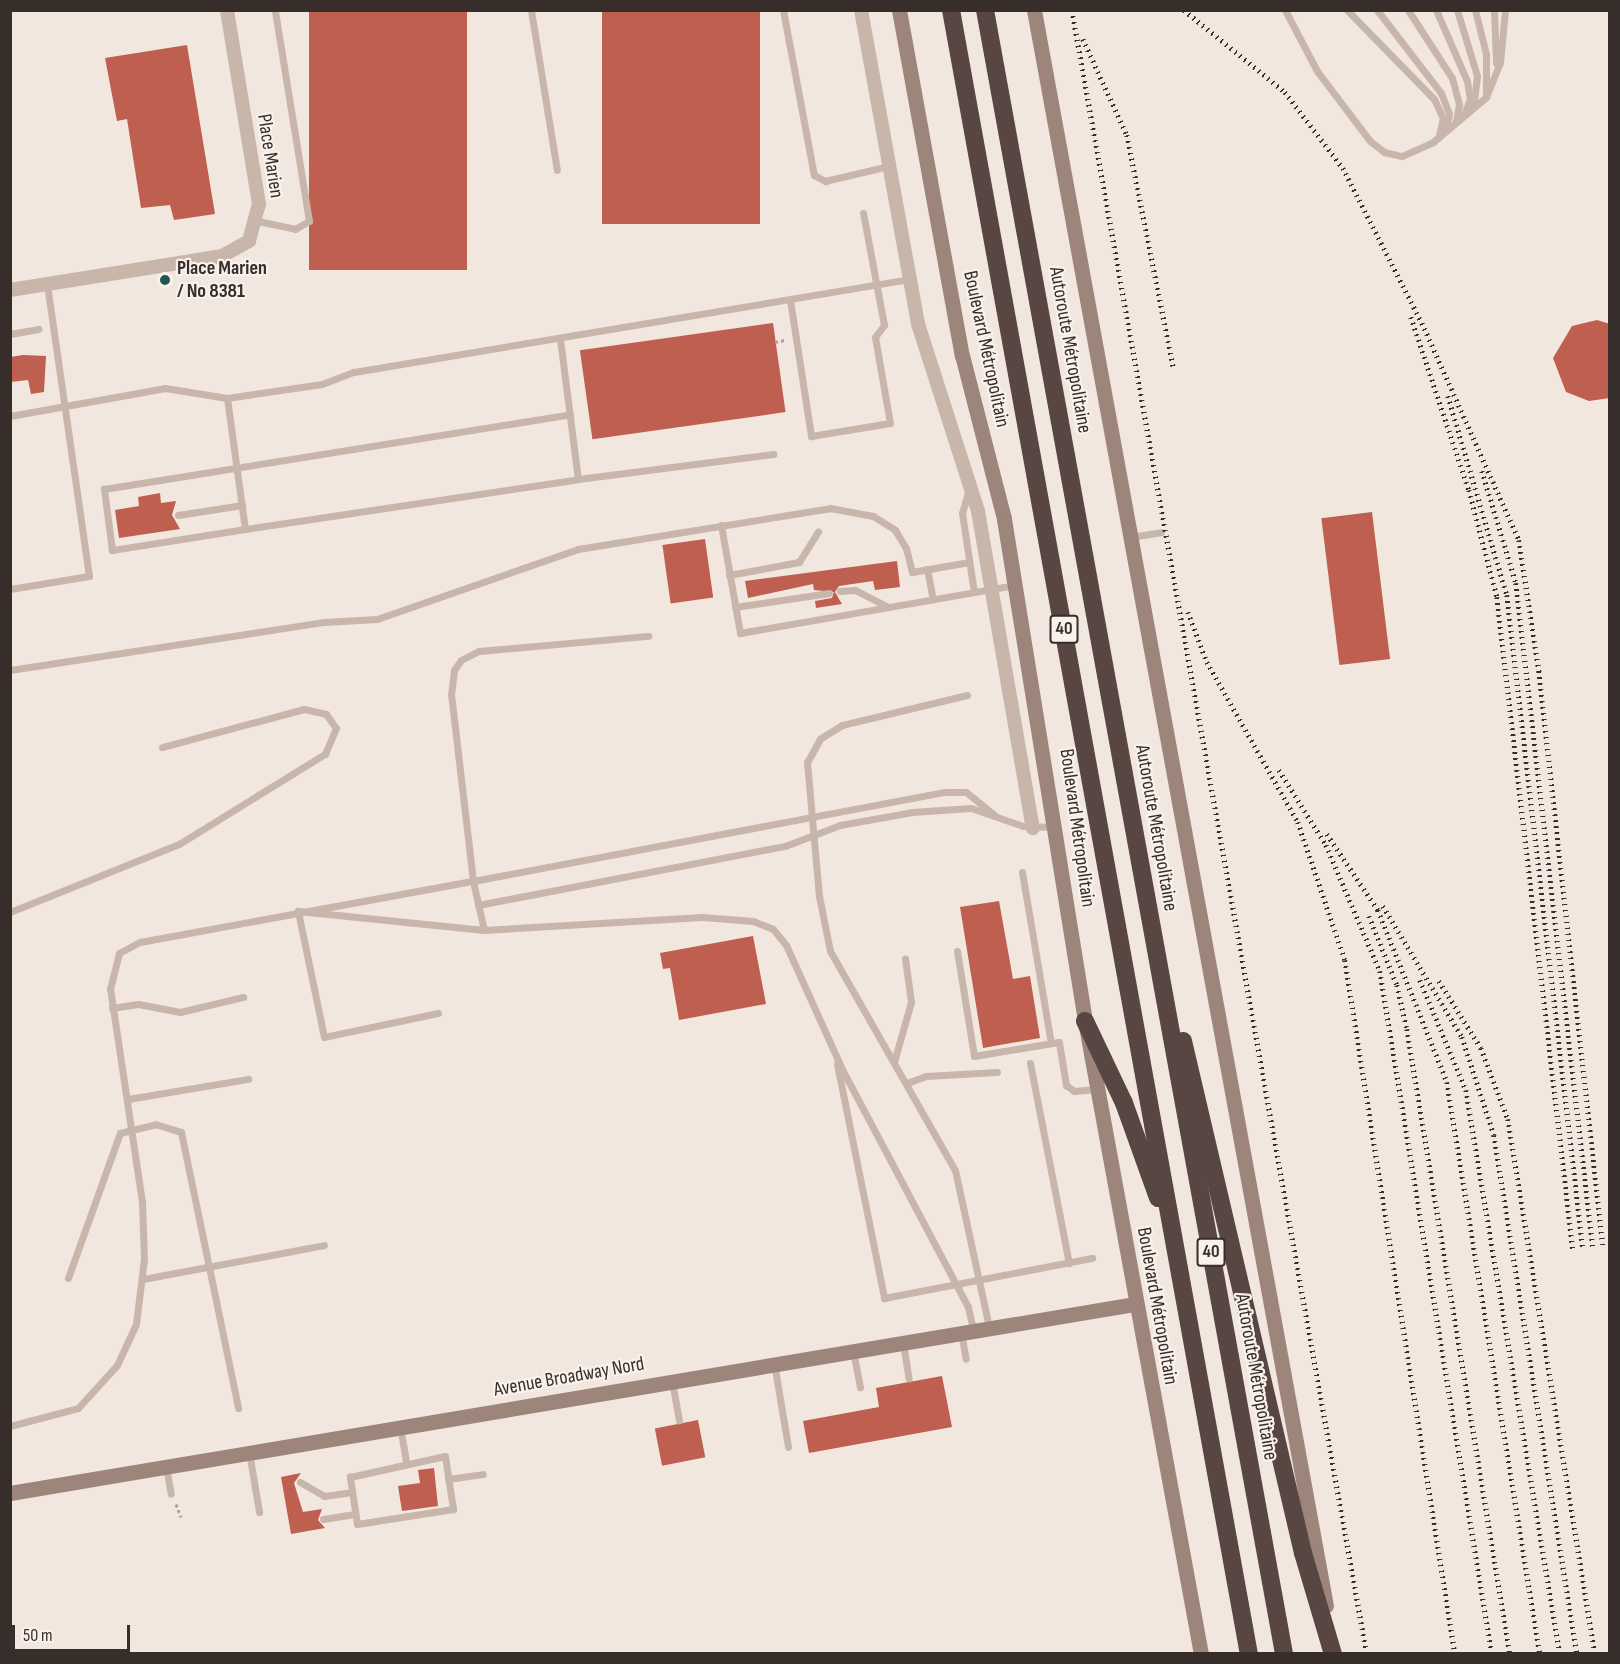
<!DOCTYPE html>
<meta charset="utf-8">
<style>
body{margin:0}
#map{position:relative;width:1620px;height:1664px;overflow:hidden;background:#f1e7df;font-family:"Sofia Sans Condensed",sans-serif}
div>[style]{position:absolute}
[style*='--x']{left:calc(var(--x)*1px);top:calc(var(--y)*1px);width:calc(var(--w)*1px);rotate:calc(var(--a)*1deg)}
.building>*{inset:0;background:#bf5f4f;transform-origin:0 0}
.path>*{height:3px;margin-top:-1.5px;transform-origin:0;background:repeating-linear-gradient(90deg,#b59f95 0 3px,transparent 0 6px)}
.lane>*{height:7px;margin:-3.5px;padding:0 3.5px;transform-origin:3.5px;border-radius:3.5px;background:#c9b6ab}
.street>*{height:14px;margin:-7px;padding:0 7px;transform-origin:7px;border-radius:7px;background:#c9b6ab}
.secondary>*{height:15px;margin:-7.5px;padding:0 7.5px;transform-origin:7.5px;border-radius:7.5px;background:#9d857c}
.highway>*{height:18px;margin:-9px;padding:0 9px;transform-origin:9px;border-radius:9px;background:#574641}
.rail>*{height:4.5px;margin-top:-2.25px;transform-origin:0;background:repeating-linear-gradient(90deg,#372d2a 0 1.5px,transparent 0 6px)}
.dots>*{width:16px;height:16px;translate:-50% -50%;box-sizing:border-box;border:3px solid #f9f1eb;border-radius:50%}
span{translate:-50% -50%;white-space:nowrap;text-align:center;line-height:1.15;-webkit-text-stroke:4.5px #f9f1eb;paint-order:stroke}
.shield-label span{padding:2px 4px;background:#f9f1eb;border:2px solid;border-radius:4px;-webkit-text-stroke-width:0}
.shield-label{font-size:18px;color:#372d2a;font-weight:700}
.street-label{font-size:20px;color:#372d2a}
.poi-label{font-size:20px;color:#372d2a;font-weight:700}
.left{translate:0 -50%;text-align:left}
.frame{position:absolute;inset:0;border:12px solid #372d2a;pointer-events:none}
.scale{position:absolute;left:12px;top:1625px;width:118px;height:27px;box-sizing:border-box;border:3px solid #372d2a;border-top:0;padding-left:8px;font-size:18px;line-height:21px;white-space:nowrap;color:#372d2a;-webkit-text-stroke:4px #f9f1eb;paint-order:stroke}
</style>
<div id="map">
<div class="building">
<i style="left:309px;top:10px;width:158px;height:260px"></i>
<i style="left:602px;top:10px;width:158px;height:214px"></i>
<i style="clip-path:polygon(187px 45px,215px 214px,174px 220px,170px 205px,141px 208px,127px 119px,117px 121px,105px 58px)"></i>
<i style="clip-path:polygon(1597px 320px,1610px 324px,1610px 398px,1589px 401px,1566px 392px,1553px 358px,1572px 326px)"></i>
<i style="left:773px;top:323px;width:90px;height:195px;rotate:82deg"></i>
<i style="clip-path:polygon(23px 355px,46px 356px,44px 392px,31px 394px,28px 380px,10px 382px,10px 357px)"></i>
<i style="clip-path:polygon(160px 493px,161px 503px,176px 501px,172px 515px,180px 529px,119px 538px,115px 510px,139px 506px,138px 497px)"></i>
<i style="left:1372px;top:512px;width:148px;height:51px;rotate:83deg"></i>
<i style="left:705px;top:539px;width:59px;height:43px;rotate:82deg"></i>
<i style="clip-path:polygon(897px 561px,900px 587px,875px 590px,873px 581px,839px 586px,835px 592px,842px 604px,816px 608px,815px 601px,832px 598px,834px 592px,814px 590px,813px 584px,748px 598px,745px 581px)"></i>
<i style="clip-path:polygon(999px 901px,1013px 979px,1030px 976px,1040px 1038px,983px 1048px,960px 907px)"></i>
<i style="clip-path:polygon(753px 936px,766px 1004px,679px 1020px,670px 968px,663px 969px,660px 953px)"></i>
<i style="clip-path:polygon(942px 1376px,952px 1427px,809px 1453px,803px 1421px,879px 1407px,876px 1388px)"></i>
<i style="left:698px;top:1420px;width:38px;height:44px;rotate:79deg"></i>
<i style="clip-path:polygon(434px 1468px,438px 1506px,402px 1511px,398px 1486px,420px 1483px,418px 1470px)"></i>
<i style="clip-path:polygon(301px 1473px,294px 1483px,303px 1512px,322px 1509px,318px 1520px,325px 1528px,291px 1534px,281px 1477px)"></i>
</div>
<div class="path">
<i style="--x:775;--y:342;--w:10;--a:-11"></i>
<i style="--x:176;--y:1504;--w:14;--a:69"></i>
</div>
<div class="lane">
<i style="--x:531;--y:10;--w:162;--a:80.8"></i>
<i style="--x:783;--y:10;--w:168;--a:79.4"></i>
<i style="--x:814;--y:175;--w:13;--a:29"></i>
<i style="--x:825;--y:181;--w:66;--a:-13.2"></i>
<i style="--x:1285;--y:10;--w:69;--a:62.3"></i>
<i style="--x:1317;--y:71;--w:88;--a:52.9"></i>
<i style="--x:1370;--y:141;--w:18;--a:38"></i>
<i style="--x:1384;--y:152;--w:18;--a:13"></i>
<i style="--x:1402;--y:156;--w:34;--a:-24"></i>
<i style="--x:1433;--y:142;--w:70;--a:-40.3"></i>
<i style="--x:1486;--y:97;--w:37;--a:-68"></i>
<i style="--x:1500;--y:63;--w:53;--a:-84.6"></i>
<i style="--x:1347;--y:10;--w:124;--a:45.7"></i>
<i style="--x:1434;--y:99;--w:21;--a:65"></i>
<i style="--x:1443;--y:118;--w:17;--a:103"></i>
<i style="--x:1377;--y:10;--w:105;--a:52.4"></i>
<i style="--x:1441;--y:93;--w:22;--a:69"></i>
<i style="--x:1449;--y:114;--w:16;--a:101"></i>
<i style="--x:1408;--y:10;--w:81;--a:57.1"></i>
<i style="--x:1452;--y:78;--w:28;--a:75"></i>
<i style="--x:1459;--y:105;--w:16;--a:101"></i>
<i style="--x:1436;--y:10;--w:77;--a:66.4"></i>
<i style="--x:1467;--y:81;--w:18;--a:81"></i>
<i style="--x:1470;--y:99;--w:17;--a:111"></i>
<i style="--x:1457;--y:10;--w:69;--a:73.1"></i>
<i style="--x:1477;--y:76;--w:32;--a:97"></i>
<i style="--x:1475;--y:10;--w:45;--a:76"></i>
<i style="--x:1486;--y:54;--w:40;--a:90"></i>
<i style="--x:1494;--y:10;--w:53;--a:87.8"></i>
<i style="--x:258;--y:221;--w:38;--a:12"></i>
<i style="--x:295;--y:229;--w:16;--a:-30"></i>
<i style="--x:309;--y:221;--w:214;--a:-99.2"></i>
<i style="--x:790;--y:300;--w:138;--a:81.2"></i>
<i style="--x:811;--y:436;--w:80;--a:-9.3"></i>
<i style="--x:890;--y:423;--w:87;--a:-99.9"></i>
<i style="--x:875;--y:337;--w:15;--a:-53"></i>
<i style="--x:884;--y:325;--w:114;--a:-100.6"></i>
<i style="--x:10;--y:334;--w:29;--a:-10"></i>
<i style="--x:560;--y:339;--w:141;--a:82.7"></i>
<i style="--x:578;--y:479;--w:197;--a:-7.3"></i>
<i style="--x:227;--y:398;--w:132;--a:82.2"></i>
<i style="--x:245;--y:529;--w:337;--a:-8.5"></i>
<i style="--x:10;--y:416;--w:158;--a:-10.2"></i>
<i style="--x:165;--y:388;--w:63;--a:9.2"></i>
<i style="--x:227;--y:398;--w:96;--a:-8.4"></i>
<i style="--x:322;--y:384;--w:34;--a:-21"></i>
<i style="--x:354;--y:372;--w:564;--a:-9.5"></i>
<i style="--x:969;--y:489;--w:25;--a:106"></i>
<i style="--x:962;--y:513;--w:80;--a:81.4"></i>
<i style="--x:178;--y:515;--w:65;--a:-8.9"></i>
<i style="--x:721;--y:525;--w:110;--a:80"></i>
<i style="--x:740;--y:633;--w:280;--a:-9.9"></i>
<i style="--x:245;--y:529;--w:135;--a:171"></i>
<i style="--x:112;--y:550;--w:62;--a:-97.5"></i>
<i style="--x:104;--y:489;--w:472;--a:-9.1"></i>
<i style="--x:1131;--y:537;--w:30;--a:-9"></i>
<i style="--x:927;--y:569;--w:31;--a:79"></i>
<i style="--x:729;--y:575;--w:71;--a:-10.5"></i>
<i style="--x:799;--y:562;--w:36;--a:-58"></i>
<i style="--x:10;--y:589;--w:80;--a:-9.3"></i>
<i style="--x:89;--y:576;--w:295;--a:-98.2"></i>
<i style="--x:840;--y:591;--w:15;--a:-4"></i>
<i style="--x:855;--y:590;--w:38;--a:27"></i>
<i style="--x:735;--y:607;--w:95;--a:-8.5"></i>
<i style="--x:10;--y:670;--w:318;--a:-8.7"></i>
<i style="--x:324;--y:622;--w:53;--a:-3.2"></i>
<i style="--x:377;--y:619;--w:213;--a:-19.2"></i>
<i style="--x:578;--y:549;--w:255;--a:-9.2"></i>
<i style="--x:830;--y:508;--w:44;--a:10.5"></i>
<i style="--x:873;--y:516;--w:26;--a:32"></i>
<i style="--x:895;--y:530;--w:21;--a:59"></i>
<i style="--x:906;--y:548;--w:25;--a:76"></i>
<i style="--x:912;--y:572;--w:58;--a:-10"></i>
<i style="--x:967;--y:695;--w:129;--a:166.5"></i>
<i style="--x:842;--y:725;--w:26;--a:148"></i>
<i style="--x:820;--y:739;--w:26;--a:119"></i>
<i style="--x:807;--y:762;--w:135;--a:84.9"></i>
<i style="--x:819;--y:896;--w:56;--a:78.7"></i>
<i style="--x:830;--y:951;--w:252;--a:60.3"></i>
<i style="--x:955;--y:1170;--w:161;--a:77.8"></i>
<i style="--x:1022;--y:872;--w:173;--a:80.4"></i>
<i style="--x:478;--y:905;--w:313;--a:-10.9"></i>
<i style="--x:785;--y:846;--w:59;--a:-20.9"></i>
<i style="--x:840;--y:825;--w:73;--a:-10.2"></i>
<i style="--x:912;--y:812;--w:59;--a:-3.9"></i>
<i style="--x:971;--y:808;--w:55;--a:19.1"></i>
<i style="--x:1023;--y:826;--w:30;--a:2"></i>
<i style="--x:10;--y:912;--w:182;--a:-21.9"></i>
<i style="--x:179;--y:844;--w:172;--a:-31.7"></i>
<i style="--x:325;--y:754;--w:28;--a:-67"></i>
<i style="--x:336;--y:728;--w:17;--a:-126"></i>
<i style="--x:326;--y:714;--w:23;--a:-167"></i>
<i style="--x:304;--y:709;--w:147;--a:165"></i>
<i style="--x:957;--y:951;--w:106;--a:80.8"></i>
<i style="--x:974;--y:1056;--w:86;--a:-9.4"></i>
<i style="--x:1059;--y:1042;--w:44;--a:80.8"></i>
<i style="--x:1066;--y:1085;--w:10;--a:37"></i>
<i style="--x:1074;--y:1091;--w:23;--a:-5"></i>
<i style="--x:112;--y:1008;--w:26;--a:-9"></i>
<i style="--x:138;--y:1004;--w:43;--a:10.8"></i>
<i style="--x:180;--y:1012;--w:65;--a:-13.4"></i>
<i style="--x:438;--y:1013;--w:116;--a:168.1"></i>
<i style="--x:324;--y:1037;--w:129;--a:-101.7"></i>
<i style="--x:298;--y:911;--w:187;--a:5.8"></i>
<i style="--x:894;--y:1062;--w:62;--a:-74.2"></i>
<i style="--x:911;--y:1002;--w:44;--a:-97.8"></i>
<i style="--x:1030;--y:1063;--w:204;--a:79"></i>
<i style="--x:837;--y:1064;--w:239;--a:78.6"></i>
<i style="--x:884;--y:1298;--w:212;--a:-10.9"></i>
<i style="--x:907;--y:1083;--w:20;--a:-20"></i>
<i style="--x:926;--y:1076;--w:71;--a:-3.2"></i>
<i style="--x:128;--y:1099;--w:122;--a:-9.5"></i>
<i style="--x:68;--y:1278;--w:154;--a:-70.3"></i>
<i style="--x:120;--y:1133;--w:36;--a:-14"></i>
<i style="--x:155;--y:1124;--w:27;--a:17"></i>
<i style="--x:181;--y:1132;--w:282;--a:78.3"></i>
<i style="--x:143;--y:1279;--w:184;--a:-10.6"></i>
<i style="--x:973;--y:1329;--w:23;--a:-103"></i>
<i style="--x:968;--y:1307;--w:269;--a:-117.9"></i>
<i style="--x:842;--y:1069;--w:136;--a:-114.3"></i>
<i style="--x:786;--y:945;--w:21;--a:-129"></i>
<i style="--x:773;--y:929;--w:22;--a:-158"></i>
<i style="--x:753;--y:921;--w:51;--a:-175.5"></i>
<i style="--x:702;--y:917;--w:218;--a:176.6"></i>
<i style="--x:484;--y:930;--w:50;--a:-102.7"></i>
<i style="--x:473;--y:881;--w:480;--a:-10.7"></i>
<i style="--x:945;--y:792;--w:21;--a:0"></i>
<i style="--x:966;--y:792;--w:38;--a:39"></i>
<i style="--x:961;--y:1332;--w:27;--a:80"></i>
<i style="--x:903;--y:1343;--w:36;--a:81"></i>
<i style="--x:853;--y:1351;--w:37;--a:79"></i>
<i style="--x:774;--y:1363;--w:85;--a:80.5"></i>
<i style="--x:672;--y:1381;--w:40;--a:80"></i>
<i style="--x:10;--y:1426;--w:70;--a:-14.8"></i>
<i style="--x:78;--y:1408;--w:58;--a:-47.8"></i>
<i style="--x:117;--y:1365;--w:45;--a:-65.1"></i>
<i style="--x:136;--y:1324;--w:65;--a:-83"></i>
<i style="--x:144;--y:1259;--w:57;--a:-92"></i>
<i style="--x:142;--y:1202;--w:215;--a:-98.5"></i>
<i style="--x:110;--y:989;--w:37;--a:-76"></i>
<i style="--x:119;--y:953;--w:24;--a:-28"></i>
<i style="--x:140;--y:942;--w:339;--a:-10.4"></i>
<i style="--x:473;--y:881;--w:187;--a:-96.7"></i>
<i style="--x:451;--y:695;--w:25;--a:-83"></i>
<i style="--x:454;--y:670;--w:12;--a:-55"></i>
<i style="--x:461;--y:660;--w:20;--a:-27"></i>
<i style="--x:479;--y:651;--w:170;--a:-5.1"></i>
<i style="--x:400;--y:1427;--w:36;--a:80"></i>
<i style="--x:249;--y:1452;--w:61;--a:80.5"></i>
<i style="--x:445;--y:1456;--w:54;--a:81.4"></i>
<i style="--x:453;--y:1509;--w:97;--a:171.1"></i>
<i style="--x:357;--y:1524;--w:48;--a:-98.5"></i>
<i style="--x:350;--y:1477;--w:97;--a:-12.5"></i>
<i style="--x:166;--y:1467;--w:27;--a:80"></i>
<i style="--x:448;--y:1479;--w:35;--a:-8"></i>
<i style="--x:300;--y:1482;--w:28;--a:30"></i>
<i style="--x:324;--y:1496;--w:28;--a:-8"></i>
<i style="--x:323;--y:1519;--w:32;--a:-9"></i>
</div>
<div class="street">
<i style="--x:861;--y:10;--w:319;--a:79.7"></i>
<i style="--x:918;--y:324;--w:196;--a:72.2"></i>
<i style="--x:978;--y:511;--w:322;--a:80.2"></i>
<i style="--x:10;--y:290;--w:215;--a:-9.1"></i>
<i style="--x:222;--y:256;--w:31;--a:-29"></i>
<i style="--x:249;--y:241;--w:38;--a:-75"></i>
<i style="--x:259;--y:204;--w:197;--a:-99.4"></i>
</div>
<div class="secondary">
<i style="--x:899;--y:10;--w:351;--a:79.7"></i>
<i style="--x:962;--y:355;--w:169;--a:75.6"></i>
<i style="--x:1004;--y:519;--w:508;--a:80.83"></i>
<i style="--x:1085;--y:1021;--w:644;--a:79.62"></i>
<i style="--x:1034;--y:10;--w:1622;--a:79.63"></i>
<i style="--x:10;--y:1493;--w:1141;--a:-9.54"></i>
</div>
<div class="highway">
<i style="--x:951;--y:10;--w:1671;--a:79.73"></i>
<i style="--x:985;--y:10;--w:1671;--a:79.69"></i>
<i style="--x:1085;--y:1021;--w:91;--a:64.6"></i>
<i style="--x:1124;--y:1103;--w:101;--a:70.3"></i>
<i style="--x:1183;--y:1041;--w:526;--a:76.81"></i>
<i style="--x:1303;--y:1553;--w:105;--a:73.5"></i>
</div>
<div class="rail">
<i style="--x:1072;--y:10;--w:1670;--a:79.83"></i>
<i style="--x:1184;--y:10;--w:130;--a:39.1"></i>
<i style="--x:1285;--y:92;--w:96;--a:52.7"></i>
<i style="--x:1343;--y:168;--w:174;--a:63"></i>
<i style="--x:1422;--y:323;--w:238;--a:65.9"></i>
<i style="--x:1519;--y:540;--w:133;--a:81.3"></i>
<i style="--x:1539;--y:671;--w:578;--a:83.64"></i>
<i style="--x:1083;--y:39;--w:106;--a:65.4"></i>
<i style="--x:1127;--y:135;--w:236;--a:78.7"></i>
<i style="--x:1411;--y:317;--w:182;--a:71.5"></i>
<i style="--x:1469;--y:490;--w:111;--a:75.3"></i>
<i style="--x:1497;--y:597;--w:657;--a:83.36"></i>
<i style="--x:1448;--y:396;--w:208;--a:73.5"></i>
<i style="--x:1507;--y:595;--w:658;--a:83.37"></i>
<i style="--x:1482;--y:471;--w:117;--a:73.1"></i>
<i style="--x:1516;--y:583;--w:668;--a:83.39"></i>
<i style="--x:1188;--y:612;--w:53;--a:69.2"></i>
<i style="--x:1207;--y:662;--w:184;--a:60.4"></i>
<i style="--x:1298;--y:822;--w:146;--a:71.2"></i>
<i style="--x:1345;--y:960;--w:703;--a:80.99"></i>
<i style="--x:1279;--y:770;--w:89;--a:57.9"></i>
<i style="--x:1326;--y:845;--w:137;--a:66.8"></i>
<i style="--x:1380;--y:971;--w:692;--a:80.69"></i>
<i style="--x:1327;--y:834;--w:92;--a:56.1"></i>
<i style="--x:1378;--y:910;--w:185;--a:68.1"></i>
<i style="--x:1447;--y:1082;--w:580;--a:80.77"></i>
<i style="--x:1383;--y:906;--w:153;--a:58.9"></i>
<i style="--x:1462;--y:1037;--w:103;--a:71.9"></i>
<i style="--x:1494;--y:1135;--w:526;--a:80.91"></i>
<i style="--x:1369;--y:916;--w:74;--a:67.9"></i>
<i style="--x:1397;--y:985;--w:45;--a:77.2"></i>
<i style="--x:1407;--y:1029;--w:633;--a:80.64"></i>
<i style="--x:1420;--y:980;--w:119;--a:67.3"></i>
<i style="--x:1466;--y:1090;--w:572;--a:80.54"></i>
<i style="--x:1439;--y:981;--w:79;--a:57.9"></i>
<i style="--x:1481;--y:1048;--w:76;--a:69.2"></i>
<i style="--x:1508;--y:1119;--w:542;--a:80.76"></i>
</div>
<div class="dots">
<i style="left:165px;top:280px;background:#215654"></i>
</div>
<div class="shield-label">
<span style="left:1064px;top:629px">40</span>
<span style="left:1211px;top:1252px">40</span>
</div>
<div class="street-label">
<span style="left:270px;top:156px;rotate:81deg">Place Marien</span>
<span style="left:986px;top:349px;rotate:78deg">Boulevard Métropolitain</span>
<span style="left:1070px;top:350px;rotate:80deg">Autoroute Métropolitaine</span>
<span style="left:1077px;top:828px;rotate:82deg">Boulevard Métropolitain</span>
<span style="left:1156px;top:828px;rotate:80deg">Autoroute Métropolitaine</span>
<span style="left:1157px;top:1306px;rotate:80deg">Boulevard Métropolitain</span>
<span style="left:569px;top:1377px;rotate:-10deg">Avenue Broadway Nord</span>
<span style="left:1256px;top:1377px;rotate:80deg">Autoroute Métropolitaine</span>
</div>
<div class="poi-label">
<span class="left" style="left:177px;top:280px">Place Marien<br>/ No 8381</span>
</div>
<div class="frame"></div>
<div class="scale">50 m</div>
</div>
